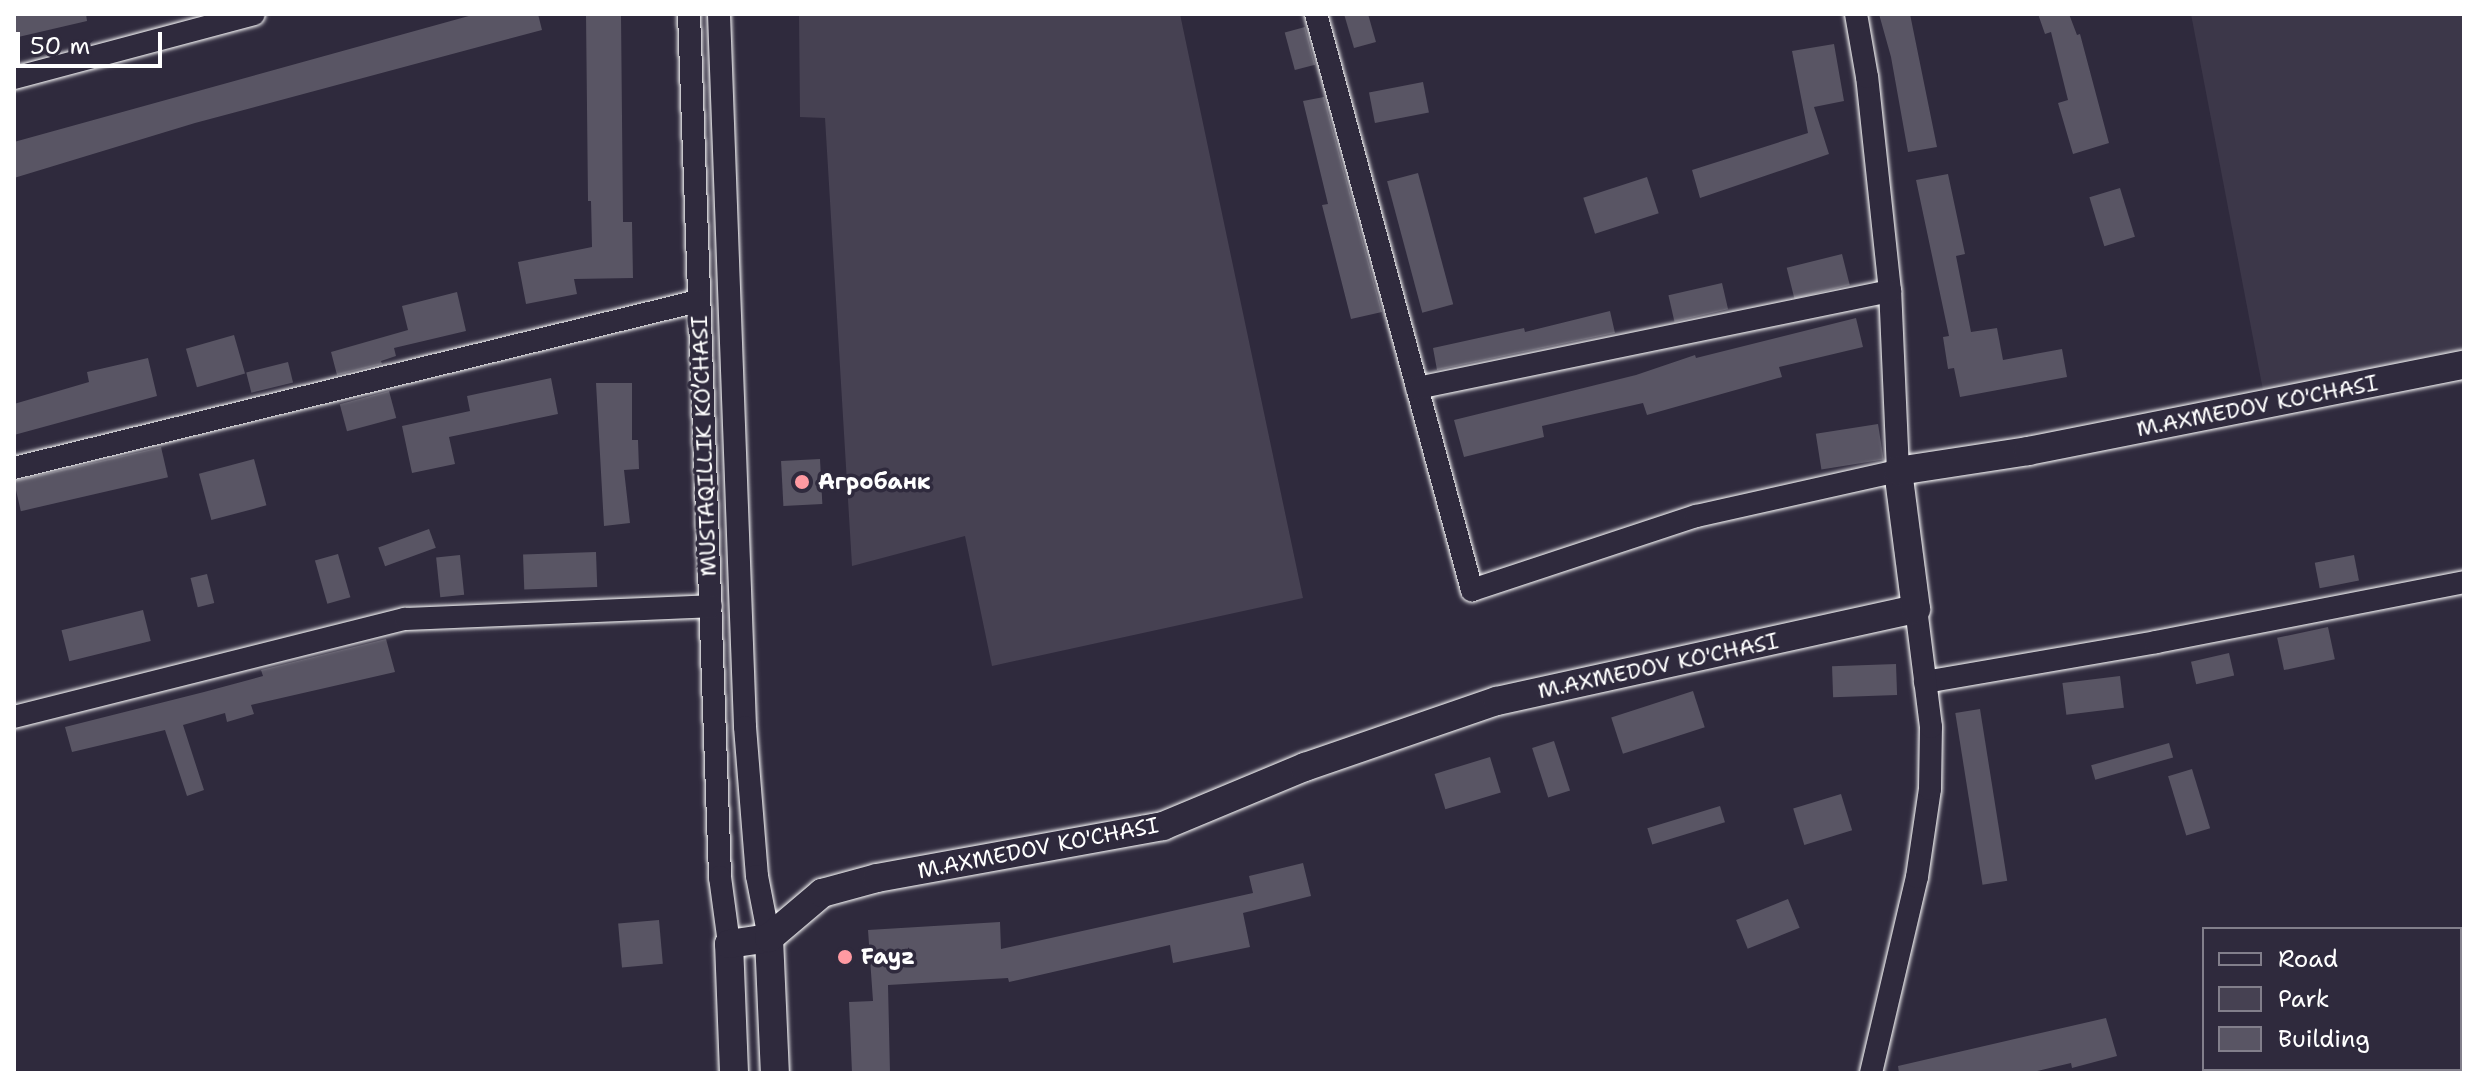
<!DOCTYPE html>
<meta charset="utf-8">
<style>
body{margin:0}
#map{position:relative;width:2478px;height:1087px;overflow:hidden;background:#2f2a3d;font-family:"Shantell Sans",sans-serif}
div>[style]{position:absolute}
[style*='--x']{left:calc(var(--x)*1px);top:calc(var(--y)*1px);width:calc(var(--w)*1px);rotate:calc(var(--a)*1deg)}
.built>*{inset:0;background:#3c3749}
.green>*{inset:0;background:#464152}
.building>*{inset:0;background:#595564;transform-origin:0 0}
.roads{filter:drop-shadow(0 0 2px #fff) drop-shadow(0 0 2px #fff)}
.minor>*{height:22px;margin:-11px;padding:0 11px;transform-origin:11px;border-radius:11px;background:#2f2a3d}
.major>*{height:28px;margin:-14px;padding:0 14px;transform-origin:14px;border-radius:14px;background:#2f2a3d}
.dots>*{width:22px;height:22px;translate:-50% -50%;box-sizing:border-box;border:4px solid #2f2a3d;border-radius:50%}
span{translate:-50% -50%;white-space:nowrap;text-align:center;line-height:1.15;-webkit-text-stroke:7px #2f2a3d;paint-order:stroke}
.street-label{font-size:22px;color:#fff}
.poi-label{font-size:22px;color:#fff;font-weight:700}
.left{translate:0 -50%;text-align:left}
.frame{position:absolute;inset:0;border:16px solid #fff;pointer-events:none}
.legend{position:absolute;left:2202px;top:927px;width:260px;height:144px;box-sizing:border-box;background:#2f2a3d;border:2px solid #827f8b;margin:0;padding:10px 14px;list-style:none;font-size:24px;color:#fff}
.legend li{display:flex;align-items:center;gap:16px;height:40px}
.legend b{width:40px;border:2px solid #827f8b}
.scale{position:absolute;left:16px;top:32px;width:146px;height:36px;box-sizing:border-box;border:4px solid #fff;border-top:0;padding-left:10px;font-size:24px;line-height:28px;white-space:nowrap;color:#fff;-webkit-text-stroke:6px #2f2a3d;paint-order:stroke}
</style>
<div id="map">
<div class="built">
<i style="clip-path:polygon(2191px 14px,2464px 14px,2464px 349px,2263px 390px)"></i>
</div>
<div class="green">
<i style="clip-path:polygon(799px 14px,1180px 14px,1303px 598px,992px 666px,965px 536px,852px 566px,825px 118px,800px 117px)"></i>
</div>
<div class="building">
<i style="clip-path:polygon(14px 14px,86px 14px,87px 21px,14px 38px)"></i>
<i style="clip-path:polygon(476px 14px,538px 14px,542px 30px,195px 123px,14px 178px,14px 142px)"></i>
<i style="clip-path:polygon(586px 14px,621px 14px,623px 222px,632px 222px,633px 278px,574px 279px,577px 294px,526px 304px,518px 262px,592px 247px,591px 201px,588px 201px)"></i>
<i style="clip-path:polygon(1344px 14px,1368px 14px,1376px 42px,1354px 48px)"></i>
<i style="clip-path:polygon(1879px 14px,1910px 14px,1937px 147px,1908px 152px,1891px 57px)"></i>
<i style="clip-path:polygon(2038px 14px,2069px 14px,2077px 35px,2080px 34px,2109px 143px,2073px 154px,2058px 103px,2068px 100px,2051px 32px,2045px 34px)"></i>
<i style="left:1305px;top:27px;width:39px;height:21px;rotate:75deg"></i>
<i style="clip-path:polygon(1834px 44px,1844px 101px,1814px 107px,1829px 154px,1700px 198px,1692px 170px,1808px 133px,1792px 51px)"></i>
<i style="left:1423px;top:82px;width:31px;height:55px;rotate:79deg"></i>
<i style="clip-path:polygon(1324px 97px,1382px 312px,1351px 319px,1322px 205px,1328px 204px,1303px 101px)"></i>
<i style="left:1418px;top:173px;width:136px;height:32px;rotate:75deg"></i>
<i style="clip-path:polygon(1948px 174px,1965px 254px,1956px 256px,1971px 332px,1997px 328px,2003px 360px,2062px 349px,2067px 377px,1960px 397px,1954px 368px,1948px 369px,1943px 337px,1949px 336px,1916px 180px)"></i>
<i style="left:1647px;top:177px;width:38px;height:67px;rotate:72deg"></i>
<i style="left:2120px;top:188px;width:51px;height:32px;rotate:73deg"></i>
<i style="left:1842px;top:254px;width:32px;height:57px;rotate:76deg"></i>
<i style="left:1722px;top:283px;width:27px;height:55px;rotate:77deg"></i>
<i style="clip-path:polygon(457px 292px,466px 331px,394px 348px,396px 356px,381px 361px,382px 364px,337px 375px,331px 352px,408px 330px,402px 306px)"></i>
<i style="clip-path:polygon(1610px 311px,1615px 333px,1437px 370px,1433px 348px,1524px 328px,1525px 332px)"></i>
<i style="clip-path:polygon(1856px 318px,1863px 347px,1779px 367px,1782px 377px,1647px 415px,1643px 403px,1542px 426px,1544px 437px,1464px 457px,1454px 420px,1636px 375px,1695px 355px,1696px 358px)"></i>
<i style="left:234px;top:335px;width:40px;height:50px;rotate:74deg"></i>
<i style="clip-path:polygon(148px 358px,157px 396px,14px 435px,14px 404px,89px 382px,87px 372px)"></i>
<i style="left:288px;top:362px;width:21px;height:43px;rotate:76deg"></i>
<i style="clip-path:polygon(551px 378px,558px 414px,449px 437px,455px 464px,412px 473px,402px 426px,470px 411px,467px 396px)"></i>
<i style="clip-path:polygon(596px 383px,632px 383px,632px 440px,638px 440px,639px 469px,624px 470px,630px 523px,604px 526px)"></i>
<i style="left:389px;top:391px;width:28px;height:51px;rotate:75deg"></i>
<i style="left:1878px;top:424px;width:36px;height:63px;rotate:81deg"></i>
<i style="left:161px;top:447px;width:31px;height:151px;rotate:77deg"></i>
<i style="left:254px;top:459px;width:48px;height:57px;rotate:75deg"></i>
<i style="left:820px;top:459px;width:45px;height:39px;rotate:87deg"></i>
<i style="left:429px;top:529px;width:20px;height:54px;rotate:70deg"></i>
<i style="left:596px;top:552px;width:35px;height:73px;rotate:88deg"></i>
<i style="left:338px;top:554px;width:45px;height:24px;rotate:74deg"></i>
<i style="left:460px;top:555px;width:40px;height:24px;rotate:84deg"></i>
<i style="left:2354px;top:555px;width:26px;height:40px;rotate:79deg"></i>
<i style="left:207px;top:574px;width:30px;height:17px;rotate:76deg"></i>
<i style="left:143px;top:610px;width:32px;height:84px;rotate:76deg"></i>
<i style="left:2328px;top:627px;width:33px;height:52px;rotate:78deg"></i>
<i style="clip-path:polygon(386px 639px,395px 672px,251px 705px,254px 714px,227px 722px,225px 713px,183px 725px,204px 790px,187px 796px,165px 730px,72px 752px,65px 727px,204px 692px,263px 676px,261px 670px)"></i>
<i style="left:2229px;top:653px;width:23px;height:39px;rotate:77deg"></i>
<i style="left:1896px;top:664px;width:31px;height:64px;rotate:88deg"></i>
<i style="left:2120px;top:676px;width:32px;height:58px;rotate:83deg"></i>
<i style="left:1693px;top:691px;width:38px;height:86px;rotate:72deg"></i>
<i style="left:1980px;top:709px;width:174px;height:25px;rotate:81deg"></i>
<i style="left:1554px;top:741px;width:52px;height:23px;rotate:72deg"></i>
<i style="left:2169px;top:743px;width:15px;height:81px;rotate:74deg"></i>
<i style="left:1490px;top:757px;width:37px;height:58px;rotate:73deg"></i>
<i style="left:2192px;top:769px;width:62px;height:25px;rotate:73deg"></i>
<i style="left:1841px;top:794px;width:38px;height:50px;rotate:73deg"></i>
<i style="left:1720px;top:806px;width:17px;height:76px;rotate:73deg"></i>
<i style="clip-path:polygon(1303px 863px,1311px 896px,1243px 913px,1250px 947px,1173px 963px,1170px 945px,1009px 982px,1008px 978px,888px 985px,890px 1073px,852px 1073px,849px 1002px,873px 1001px,868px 930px,1000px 922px,1001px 949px,1253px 893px,1249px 876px)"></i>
<i style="left:1788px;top:899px;width:31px;height:56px;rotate:68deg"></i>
<i style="left:659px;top:920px;width:44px;height:41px;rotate:85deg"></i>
<i style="clip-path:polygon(2106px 1018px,2117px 1056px,2072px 1068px,2071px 1063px,2029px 1073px,1899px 1073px,1898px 1066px)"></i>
</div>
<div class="roads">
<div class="minor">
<i style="--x:689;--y:14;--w:864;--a:87.94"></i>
<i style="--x:720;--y:877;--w:68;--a:82.3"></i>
<i style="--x:719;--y:14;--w:713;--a:87.91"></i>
<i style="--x:745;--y:727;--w:149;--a:85.4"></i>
<i style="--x:757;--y:876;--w:63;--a:79"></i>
<i style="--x:1316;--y:14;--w:597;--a:74.85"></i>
<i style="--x:1472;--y:590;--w:236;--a:-18.3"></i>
<i style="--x:1696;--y:516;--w:207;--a:-12.6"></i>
<i style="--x:1898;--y:471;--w:180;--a:-92.5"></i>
<i style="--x:1890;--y:291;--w:215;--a:-96.1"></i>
<i style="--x:1867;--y:77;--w:64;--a:-99.9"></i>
<i style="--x:14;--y:78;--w:248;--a:-14.9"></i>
<i style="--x:1417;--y:388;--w:483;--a:-11.6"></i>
<i style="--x:14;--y:468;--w:704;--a:-13.72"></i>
<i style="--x:1925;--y:682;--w:234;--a:-9.8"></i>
<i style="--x:2156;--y:642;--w:314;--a:-11"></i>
<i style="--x:14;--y:717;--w:403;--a:-14.1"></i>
<i style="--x:405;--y:619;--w:306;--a:-2.4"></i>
<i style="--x:1871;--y:1073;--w:201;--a:-76.8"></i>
<i style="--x:1917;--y:877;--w:89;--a:-81.6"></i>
<i style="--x:1930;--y:789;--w:62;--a:-89.1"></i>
<i style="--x:1931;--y:727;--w:119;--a:-97.2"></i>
</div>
<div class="major">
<i style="--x:769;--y:938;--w:135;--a:87.5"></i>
<i style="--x:734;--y:1073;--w:129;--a:-92.2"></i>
<i style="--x:729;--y:944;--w:40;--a:-8.5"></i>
<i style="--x:769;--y:938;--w:70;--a:-40.3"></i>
<i style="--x:822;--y:893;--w:57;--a:-15.3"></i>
<i style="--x:877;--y:878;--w:291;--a:-10.3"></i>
<i style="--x:1163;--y:826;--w:154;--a:-22.6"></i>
<i style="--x:1305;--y:767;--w:203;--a:-19"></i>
<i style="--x:1497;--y:701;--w:429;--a:-12.4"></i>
<i style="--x:1916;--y:609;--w:139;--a:-97.4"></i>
<i style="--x:1898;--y:471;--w:132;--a:-8.7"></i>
<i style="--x:2028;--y:451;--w:444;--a:-11.2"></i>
</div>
</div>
<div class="dots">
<i style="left:802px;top:482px;background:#ff9aa2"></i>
<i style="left:845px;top:957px;background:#ff9aa2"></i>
</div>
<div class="street-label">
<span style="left:2257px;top:406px;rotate:-11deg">M.AXMEDOV KO'CHASI</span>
<span style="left:704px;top:446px;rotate:-92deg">MUSTAQILLIK KO’CHASI</span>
<span style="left:1658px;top:666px;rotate:-12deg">M.AXMEDOV KO'CHASI</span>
<span style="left:1038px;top:848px;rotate:-11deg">M.AXMEDOV KO'CHASI</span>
</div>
<div class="poi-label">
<span class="left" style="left:818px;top:482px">Агробанк</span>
<span class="left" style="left:861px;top:957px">Fayz</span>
</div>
<div class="frame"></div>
<ul class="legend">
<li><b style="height:10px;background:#2f2a3d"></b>Road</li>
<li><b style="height:22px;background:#464152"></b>Park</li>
<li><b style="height:22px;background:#595564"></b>Building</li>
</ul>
<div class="scale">50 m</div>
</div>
